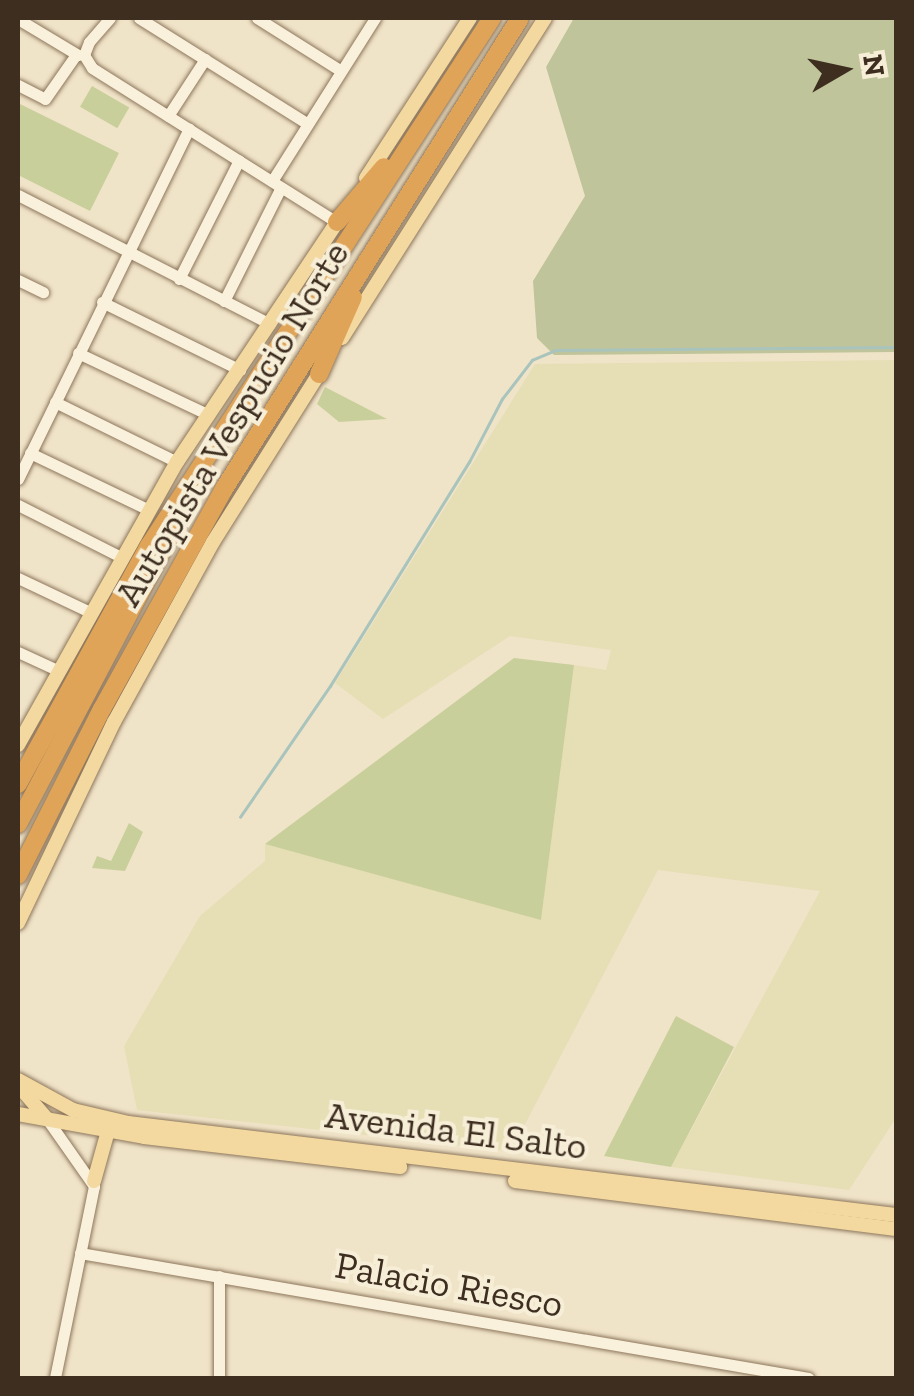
<!DOCTYPE html>
<style>
body{margin:0}
#map{position:relative;width:914px;height:1396px;overflow:hidden;background:#f0e4c8;font-family:"Zilla Slab",serif}
div>[style]{position:absolute}
[style*='--x']{left:calc(var(--x)*1px);top:calc(var(--y)*1px);width:calc(var(--w)*1px);rotate:calc(var(--a)*1deg)}
.farmland>*{inset:0;background:#e6deb5}
.green>*{inset:0;background:#c9cf9b;transform-origin:0 0}
.cemetery>*{inset:0;background:#bfc49a}
.stream>*{height:2.5px;margin:-1.25px;padding:0 1.25px;transform-origin:1.25px;border-radius:1.25px;background:#a9c4bc}
.roads{filter:drop-shadow(0 0 2px #8d765c) drop-shadow(0 0 2px #8d765c)}
.minor>*{height:11px;margin:-5.5px;padding:0 5.5px;transform-origin:5.5px;border-radius:5.5px;background:#faf1dc}
.major>*{height:14px;margin:-7px;padding:0 7px;transform-origin:7px;border-radius:7px;background:#f3d9a0}
.highway>*{height:18px;margin:-9px;padding:0 9px;transform-origin:9px;border-radius:9px;background:#e0a458}
span{translate:-50% -50%;white-space:nowrap;text-align:center;line-height:1.15;-webkit-text-stroke:8px #f7eed8;paint-order:stroke}
.street-label{font-size:38px;color:#3d2e20}
.frame{position:absolute;inset:0;border:20px solid #3d2e20;pointer-events:none}
.north{position:absolute;left:794px;top:20px;width:100px;height:100px;-webkit-text-stroke:8px #f7eed8;paint-order:stroke;rotate:81deg;font-size:28px;font-weight:700;line-height:40px;text-align:center;color:#3d2e20}
.north::after{content:'';display:block;margin:auto;width:35px;height:45px;background:#3d2e20;clip-path:polygon(50% 0,100% 100%,50% 72%,0 100%)}
</style>
<div id="map">
<div class="farmland">
<i style="clip-path:polygon(896px 360px,896px 1118px,849px 1190px,671px 1167px,820px 891px,658px 870px,511px 1151px,137px 1110px,124px 1046px,200px 916px,265px 861px,265px 844px,541px 919px,574px 665px,606px 670px,611px 650px,510px 636px,383px 719px,335px 683px,535px 364px)"></i>
</div>
<div class="green">
<i style="left:92px;top:86px;width:43px;height:24px;rotate:30deg"></i>
<i style="clip-path:polygon(18px 103px,119px 153px,90px 211px,18px 175px)"></i>
<i style="clip-path:polygon(325px 387px,387px 419px,339px 422px,317px 404px)"></i>
<i style="clip-path:polygon(514px 658px,574px 665px,541px 920px,265px 844px)"></i>
<i style="clip-path:polygon(129px 823px,143px 832px,125px 871px,92px 868px,97px 856px,111px 861px)"></i>
<i style="clip-path:polygon(676px 1016px,734px 1047px,671px 1167px,604px 1156px)"></i>
</div>
<div class="cemetery">
<i style="clip-path:polygon(574px 18px,896px 18px,896px 352px,554px 355px,537px 338px,533px 281px,585px 196px,546px 67px)"></i>
</div>
<div class="stream">
<i style="--x:240;--y:817;--w:159;--a:-55.5"></i>
<i style="--x:330;--y:686;--w:264;--a:-58.2"></i>
<i style="--x:469;--y:462;--w:71;--a:-62.4"></i>
<i style="--x:502;--y:399;--w:49;--a:-52.4"></i>
<i style="--x:532;--y:360;--w:25;--a:-23"></i>
<i style="--x:555;--y:350;--w:341;--a:-0.5"></i>
</div>
<div class="roads">
<div class="minor">
<i style="--x:139;--y:18;--w:199;--a:32.1"></i>
<i style="--x:257;--y:18;--w:99;--a:32.2"></i>
<i style="--x:18;--y:19;--w:70;--a:31"></i>
<i style="--x:84;--y:55;--w:15;--a:58"></i>
<i style="--x:92;--y:68;--w:289;--a:32.2"></i>
<i style="--x:84;--y:55;--w:14;--a:-69"></i>
<i style="--x:89;--y:42;--w:32;--a:-49"></i>
<i style="--x:18;--y:85;--w:30;--a:27"></i>
<i style="--x:45;--y:99;--w:52;--a:-55.1"></i>
<i style="--x:168;--y:116;--w:68;--a:-57"></i>
<i style="--x:272;--y:181;--w:193;--a:-57.7"></i>
<i style="--x:18;--y:195;--w:283;--a:27.1"></i>
<i style="--x:179;--y:279;--w:133;--a:-63.2"></i>
<i style="--x:18;--y:280;--w:28;--a:26"></i>
<i style="--x:224;--y:301;--w:127;--a:-63.4"></i>
<i style="--x:102;--y:302;--w:154;--a:26.2"></i>
<i style="--x:78;--y:353;--w:145;--a:25.3"></i>
<i style="--x:55;--y:402;--w:136;--a:26.2"></i>
<i style="--x:30;--y:453;--w:132;--a:25.6"></i>
<i style="--x:18;--y:479;--w:390;--a:-64"></i>
<i style="--x:18;--y:505;--w:115;--a:26.8"></i>
<i style="--x:18;--y:578;--w:80;--a:25.3"></i>
<i style="--x:18;--y:652;--w:43;--a:24.8"></i>
<i style="--x:47;--y:1119;--w:82;--a:55"></i>
<i style="--x:94;--y:1186;--w:196;--a:101.5"></i>
<i style="--x:80;--y:1253;--w:739;--a:9.74"></i>
<i style="--x:219;--y:1378;--w:102;--a:-90"></i>
</div>
<div class="major">
<i style="--x:366;--y:178;--w:191;--a:-57"></i>
<i style="--x:342;--y:338;--w:379;--a:-57.6"></i>
<i style="--x:18;--y:745;--w:325;--a:-60.7"></i>
<i style="--x:177;--y:462;--w:299;--a:-56.3"></i>
<i style="--x:18;--y:923;--w:223;--a:-64.5"></i>
<i style="--x:114;--y:722;--w:205;--a:-61.2"></i>
<i style="--x:213;--y:542;--w:204;--a:-57.8"></i>
<i style="--x:18;--y:1080;--w:63;--a:28.6"></i>
<i style="--x:73;--y:1110;--w:57;--a:13.3"></i>
<i style="--x:128;--y:1123;--w:773;--a:6.83"></i>
<i style="--x:18;--y:1085;--w:45;--a:49.5"></i>
<i style="--x:18;--y:1114;--w:128;--a:10.3"></i>
<i style="--x:144;--y:1137;--w:258;--a:6.7"></i>
<i style="--x:94;--y:1181;--w:52;--a:-74.4"></i>
<i style="--x:515;--y:1181;--w:384;--a:7.2"></i>
</div>
<div class="highway">
<i style="--x:337;--y:222;--w:72;--a:-49.5"></i>
<i style="--x:319;--y:374;--w:84;--a:-66.2"></i>
<i style="--x:18;--y:784;--w:272;--a:-61.2"></i>
<i style="--x:149;--y:546;--w:630;--a:-56.99"></i>
<i style="--x:18;--y:824;--w:344;--a:-62.2"></i>
<i style="--x:18;--y:875;--w:186;--a:-63.2"></i>
<i style="--x:102;--y:709;--w:252;--a:-61"></i>
<i style="--x:224;--y:489;--w:556;--a:-57.85"></i>
</div>
</div>
<div class="street-label">
<span style="left:232px;top:424px;rotate:-59deg">Autopista Vespucio Norte</span>
<span style="left:456px;top:1131px;rotate:7deg">Avenida El Salto</span>
<span style="left:449px;top:1285px;rotate:10deg">Palacio Riesco</span>
</div>
<div class="frame"></div>
<div class="north">N</div>
</div>
